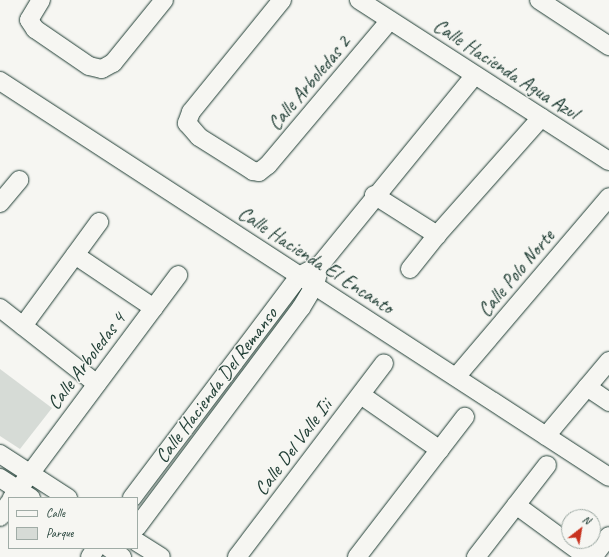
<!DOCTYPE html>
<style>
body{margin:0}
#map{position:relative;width:609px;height:557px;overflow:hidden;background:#f6f6f2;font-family:Caveat,sans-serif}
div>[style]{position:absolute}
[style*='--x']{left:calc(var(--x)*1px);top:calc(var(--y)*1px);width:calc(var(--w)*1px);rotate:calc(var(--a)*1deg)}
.green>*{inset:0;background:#d6dbd6}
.roads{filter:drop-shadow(0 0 1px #1f3d34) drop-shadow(0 0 1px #1f3d34)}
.minor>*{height:18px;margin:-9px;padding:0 9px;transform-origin:9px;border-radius:9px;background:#f6f6f2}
span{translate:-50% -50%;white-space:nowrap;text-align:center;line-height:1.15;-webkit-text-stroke:3px #f6f6f2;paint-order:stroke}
.street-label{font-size:20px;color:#1f3d34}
.legend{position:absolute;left:8px;top:497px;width:130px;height:52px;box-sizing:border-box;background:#f6f6f2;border:1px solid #a0aca6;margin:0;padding:5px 7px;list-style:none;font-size:12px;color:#1f3d34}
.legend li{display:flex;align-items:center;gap:8px;height:20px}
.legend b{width:20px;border:1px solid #a0aca6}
.north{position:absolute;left:561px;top:509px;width:40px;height:40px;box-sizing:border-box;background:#f6f6f2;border:1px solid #a0aca6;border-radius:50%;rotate:31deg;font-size:11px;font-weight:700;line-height:16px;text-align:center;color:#1f3d34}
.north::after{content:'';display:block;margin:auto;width:14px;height:18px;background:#c8321e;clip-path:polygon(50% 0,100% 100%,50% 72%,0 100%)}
</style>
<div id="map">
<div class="green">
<i style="clip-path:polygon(0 369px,52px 408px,20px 449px,0 436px)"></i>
</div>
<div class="roads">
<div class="minor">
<i style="--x:41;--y:0;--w:23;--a:121"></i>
<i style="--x:29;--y:20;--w:11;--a:56"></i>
<i style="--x:35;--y:29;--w:65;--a:34.4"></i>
<i style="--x:89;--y:66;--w:13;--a:13"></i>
<i style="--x:102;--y:69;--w:13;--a:-29"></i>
<i style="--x:113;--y:63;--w:81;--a:-51"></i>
<i style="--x:282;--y:0;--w:144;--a:129.1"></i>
<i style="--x:191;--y:112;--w:12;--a:110"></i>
<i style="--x:187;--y:123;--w:18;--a:49"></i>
<i style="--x:199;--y:137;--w:64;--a:32.2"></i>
<i style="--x:253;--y:171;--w:6;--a:9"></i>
<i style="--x:259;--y:172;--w:11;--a:-38"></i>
<i style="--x:268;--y:165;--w:189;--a:-49.9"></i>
<i style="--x:359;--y:0;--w:297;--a:32.8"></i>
<i style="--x:539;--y:0;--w:84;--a:33.3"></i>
<i style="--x:0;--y:81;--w:726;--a:33.03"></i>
<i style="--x:374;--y:195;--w:75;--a:32.4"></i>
<i style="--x:0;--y:203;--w:30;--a:-50"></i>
<i style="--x:75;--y:255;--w:95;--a:33.9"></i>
<i style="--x:410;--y:269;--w:43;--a:-51.5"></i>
<i style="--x:437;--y:235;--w:157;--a:-48.4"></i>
<i style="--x:0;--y:308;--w:123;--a:38.1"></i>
<i style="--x:23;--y:326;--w:129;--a:-53.8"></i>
<i style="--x:456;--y:377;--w:236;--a:-49.6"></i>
<i style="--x:587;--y:387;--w:27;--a:34"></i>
<i style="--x:361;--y:395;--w:96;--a:34.8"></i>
<i style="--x:546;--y:436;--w:98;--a:-50"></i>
<i style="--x:0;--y:454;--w:81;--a:32.9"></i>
<i style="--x:0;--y:478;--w:37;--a:33"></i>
<i style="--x:12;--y:498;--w:278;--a:-53.3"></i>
<i style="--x:132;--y:498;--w:278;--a:-53"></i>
<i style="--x:299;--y:276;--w:24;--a:-28"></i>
<i style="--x:320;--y:265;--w:245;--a:-50.8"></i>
<i style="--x:516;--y:505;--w:88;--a:36.2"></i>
<i style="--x:0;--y:517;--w:17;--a:-57"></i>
<i style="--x:137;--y:527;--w:274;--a:-53.2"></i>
<i style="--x:301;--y:308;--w:27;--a:-59"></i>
<i style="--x:315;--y:285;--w:12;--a:-76"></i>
<i style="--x:137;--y:542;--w:28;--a:32"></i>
<i style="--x:109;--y:548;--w:16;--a:35"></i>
<i style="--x:90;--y:557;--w:11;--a:-56"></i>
<i style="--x:237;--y:557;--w:243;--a:-52.8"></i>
<i style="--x:357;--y:557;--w:177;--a:-52.4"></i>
<i style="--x:476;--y:557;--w:116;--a:-52.3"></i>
<i style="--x:593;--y:557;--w:26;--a:-53"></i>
</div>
</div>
<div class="street-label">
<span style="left:506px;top:69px;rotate:33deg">Calle Hacienda Agua Azul</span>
<span style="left:309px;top:83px;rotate:-50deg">Calle Arboledas 2</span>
<span style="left:316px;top:260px;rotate:33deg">Calle Hacienda El Encanto</span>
<span style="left:516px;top:273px;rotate:-50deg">Calle Polo Norte</span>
<span style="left:86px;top:361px;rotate:-53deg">Calle Arboledas 4</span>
<span style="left:216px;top:385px;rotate:-53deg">Calle Hacienda Del Remanso</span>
<span style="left:293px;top:447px;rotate:-53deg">Calle Del Valle Iii</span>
</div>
<ul class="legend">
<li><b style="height:5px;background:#f6f6f2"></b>Calle</li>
<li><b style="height:11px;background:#d6dbd6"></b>Parque</li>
</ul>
<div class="north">N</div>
</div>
